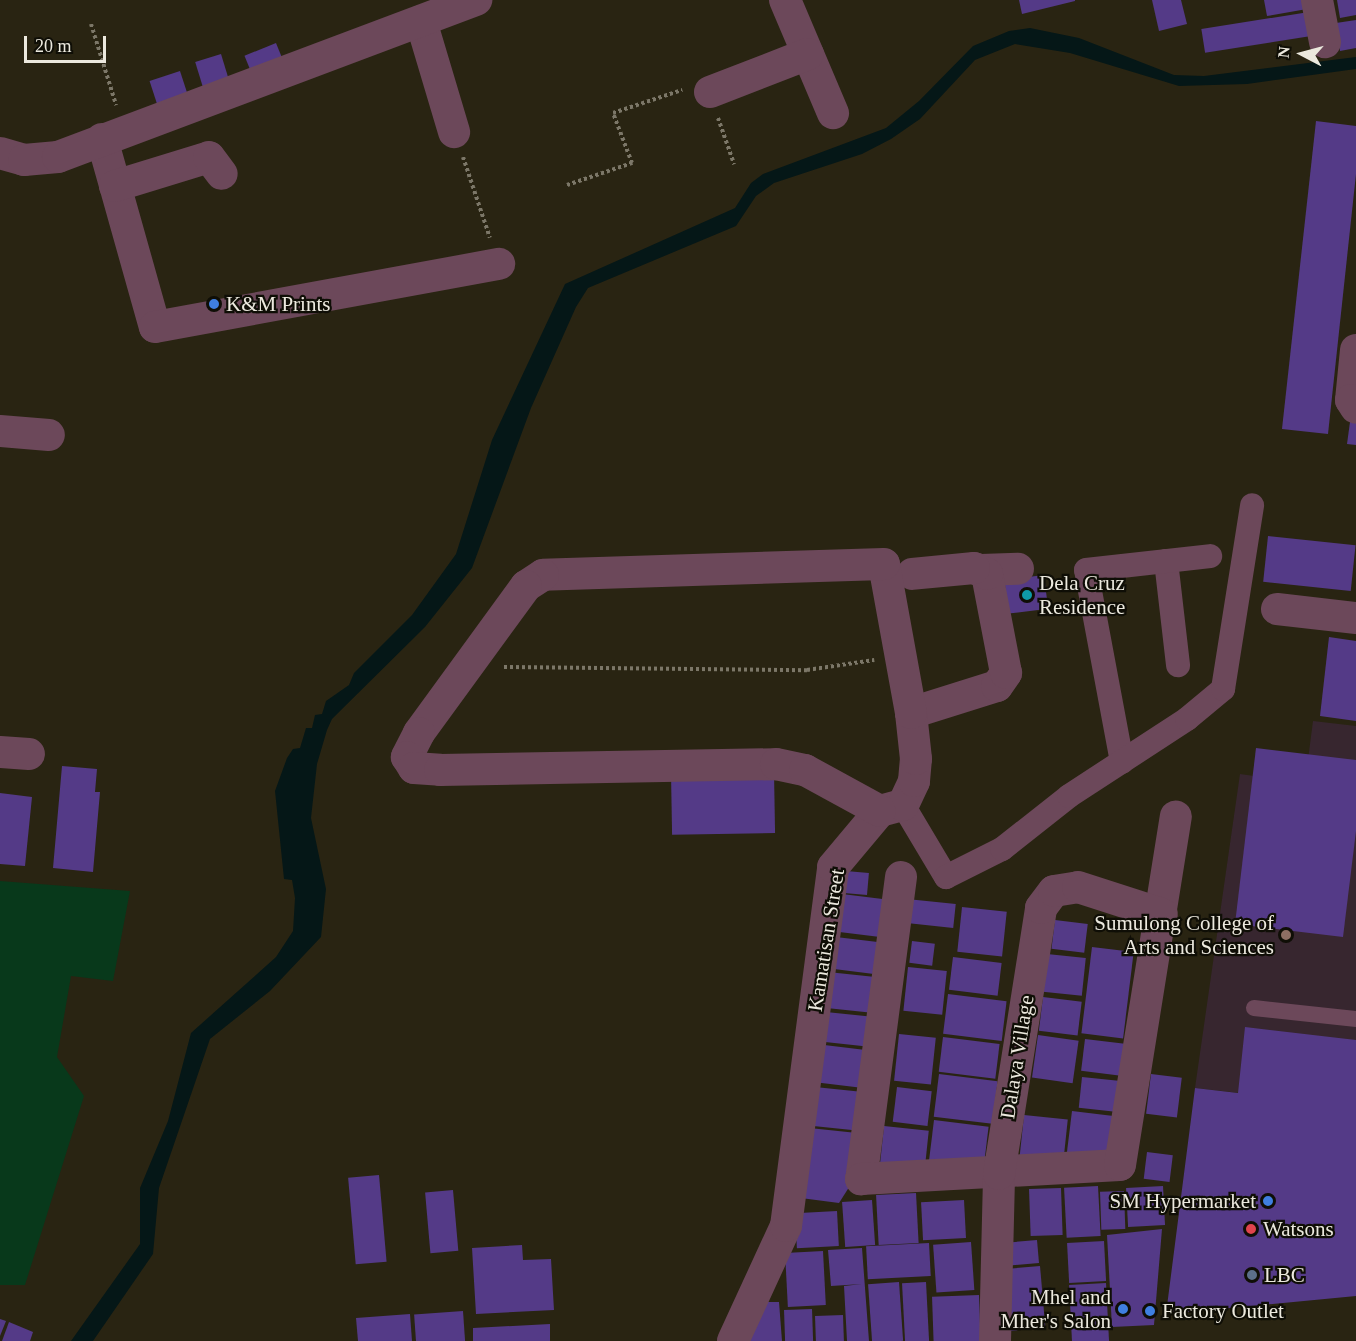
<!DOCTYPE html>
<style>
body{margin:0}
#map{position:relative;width:1356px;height:1341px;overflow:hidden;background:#292412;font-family:Georgia,serif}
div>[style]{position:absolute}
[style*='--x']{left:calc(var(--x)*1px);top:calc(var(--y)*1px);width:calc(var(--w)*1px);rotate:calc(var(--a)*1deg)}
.education>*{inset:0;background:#37262f}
.green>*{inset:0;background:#08391b}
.water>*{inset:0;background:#051717}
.building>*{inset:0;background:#543a87;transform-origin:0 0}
.path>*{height:4px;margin-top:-2px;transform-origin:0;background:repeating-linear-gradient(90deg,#7c7768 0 3px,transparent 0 6px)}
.service>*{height:16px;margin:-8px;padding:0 8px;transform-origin:8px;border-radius:8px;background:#6c485a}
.pedestrian>*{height:24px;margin:-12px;padding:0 12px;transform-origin:12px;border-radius:12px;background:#6c485a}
.minor>*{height:32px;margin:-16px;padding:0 16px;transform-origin:16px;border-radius:16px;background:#6c485a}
.dots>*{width:16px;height:16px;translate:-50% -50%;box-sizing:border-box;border:3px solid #0f0e06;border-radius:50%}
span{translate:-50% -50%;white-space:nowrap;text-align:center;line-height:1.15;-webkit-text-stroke:4.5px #0f0e06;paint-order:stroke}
.poi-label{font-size:21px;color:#ece9de}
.left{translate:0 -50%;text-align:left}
.right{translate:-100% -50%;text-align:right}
.street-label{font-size:21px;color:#ece9de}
.north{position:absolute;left:1272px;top:24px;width:60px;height:60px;-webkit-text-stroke:4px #0f0e06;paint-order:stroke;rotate:276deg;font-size:16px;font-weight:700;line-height:24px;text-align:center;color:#ece9de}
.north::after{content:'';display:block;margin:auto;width:21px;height:27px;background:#ece9de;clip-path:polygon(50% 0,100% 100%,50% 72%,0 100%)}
.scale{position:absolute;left:24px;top:36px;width:82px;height:27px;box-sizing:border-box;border:3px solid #ece9de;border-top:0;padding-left:8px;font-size:18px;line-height:21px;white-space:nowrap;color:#ece9de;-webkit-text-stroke:4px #0f0e06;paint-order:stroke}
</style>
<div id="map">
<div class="education">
<i style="clip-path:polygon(1313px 721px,1356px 726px,1356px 1106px,1195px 1088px,1240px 774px,1305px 783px)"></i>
</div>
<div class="green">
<i style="clip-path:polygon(0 881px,130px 891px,113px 981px,71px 976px,57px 1057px,84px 1096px,25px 1285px,0 1285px)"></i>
</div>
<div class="water">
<i style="clip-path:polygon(1030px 28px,1079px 38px,1174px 75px,1204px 76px,1356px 57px,1356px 69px,1247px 84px,1179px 86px,1070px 53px,1015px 44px,975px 60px,920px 119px,891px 139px,862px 154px,774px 183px,756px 196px,736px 226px,588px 288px,576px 307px,531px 408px,472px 568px,425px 627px,332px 719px,327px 730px,317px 764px,311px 818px,326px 889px,321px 937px,270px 991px,210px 1039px,159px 1188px,153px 1254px,93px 1341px,71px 1341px,140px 1244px,140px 1188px,168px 1121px,191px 1033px,276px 957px,293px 931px,295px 898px,292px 880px,284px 879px,275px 791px,287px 758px,293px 749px,300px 748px,306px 728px,312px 728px,315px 715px,322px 714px,326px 701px,349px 685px,354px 673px,412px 615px,456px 554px,492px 440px,565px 284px,735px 208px,751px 183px,763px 174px,886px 128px,919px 101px,973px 46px,1009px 31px)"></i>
</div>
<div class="building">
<i style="clip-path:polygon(1019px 0,1075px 0,1075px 1px,1022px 14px)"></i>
<i style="clip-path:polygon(1152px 0,1181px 0,1187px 24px,1159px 31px)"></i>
<i style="clip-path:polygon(1264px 0,1306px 0,1307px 9px,1267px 16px)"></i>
<i style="clip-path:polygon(1337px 0,1356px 0,1356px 15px,1340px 18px)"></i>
<i style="left:1309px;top:12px;width:24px;height:109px;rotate:81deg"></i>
<i style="clip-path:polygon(1356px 20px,1356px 48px,1340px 51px,1336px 23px)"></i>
<i style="left:276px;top:43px;width:16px;height:34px;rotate:68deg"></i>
<i style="left:221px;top:54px;width:30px;height:27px;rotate:73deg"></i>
<i style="left:180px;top:71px;width:29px;height:32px;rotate:72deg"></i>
<i style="clip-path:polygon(1316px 121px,1356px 126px,1356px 174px,1328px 434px,1282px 429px)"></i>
<i style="clip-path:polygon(1350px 422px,1356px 422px,1356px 445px,1347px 444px)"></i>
<i style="left:1268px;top:536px;width:88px;height:46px;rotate:6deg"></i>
<i style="left:1044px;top:575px;width:34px;height:40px;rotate:83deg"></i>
<i style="clip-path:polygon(1329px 637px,1356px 641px,1356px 721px,1320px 716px)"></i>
<i style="clip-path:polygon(1256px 748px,1356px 760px,1356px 831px,1343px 937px,1235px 924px)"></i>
<i style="clip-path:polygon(62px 766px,97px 769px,95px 792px,100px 792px,93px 872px,53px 868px)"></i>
<i style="left:774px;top:772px;width:61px;height:103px;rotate:89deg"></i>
<i style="clip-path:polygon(0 793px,32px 797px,25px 866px,0 864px)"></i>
<i style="left:846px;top:871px;width:23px;height:22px;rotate:5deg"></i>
<i style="left:842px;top:894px;width:47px;height:38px;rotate:7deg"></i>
<i style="left:907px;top:899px;width:49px;height:24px;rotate:6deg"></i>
<i style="left:962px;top:907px;width:45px;height:45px;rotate:6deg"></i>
<i style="left:1055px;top:920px;width:33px;height:29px;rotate:7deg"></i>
<i style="left:836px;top:937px;width:42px;height:32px;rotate:7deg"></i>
<i style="left:912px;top:941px;width:23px;height:22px;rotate:7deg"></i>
<i style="left:1092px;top:947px;width:42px;height:87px;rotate:7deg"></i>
<i style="left:1047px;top:954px;width:39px;height:38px;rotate:6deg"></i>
<i style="left:953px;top:957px;width:49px;height:33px;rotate:7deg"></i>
<i style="left:908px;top:967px;width:39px;height:44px;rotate:6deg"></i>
<i style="left:828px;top:972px;width:50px;height:36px;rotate:6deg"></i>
<i style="left:948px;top:994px;width:59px;height:40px;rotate:7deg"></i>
<i style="left:1043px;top:997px;width:39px;height:34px;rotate:7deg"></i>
<i style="left:826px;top:1012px;width:44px;height:30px;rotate:6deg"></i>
<i style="clip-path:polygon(1245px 1027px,1356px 1040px,1356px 1296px,1166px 1314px,1195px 1088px,1238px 1093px)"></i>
<i style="left:899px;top:1034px;width:37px;height:47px;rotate:6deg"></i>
<i style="left:1038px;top:1035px;width:41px;height:43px;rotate:8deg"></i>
<i style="left:943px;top:1037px;width:57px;height:35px;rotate:7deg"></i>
<i style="left:1085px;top:1039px;width:40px;height:32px;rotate:7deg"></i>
<i style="left:816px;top:1044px;width:50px;height:38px;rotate:7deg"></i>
<i style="left:939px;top:1074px;width:59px;height:43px;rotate:7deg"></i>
<i style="left:1151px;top:1074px;width:31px;height:40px;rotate:7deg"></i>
<i style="left:1082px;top:1077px;width:39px;height:31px;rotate:6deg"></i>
<i style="left:815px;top:1087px;width:46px;height:39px;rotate:6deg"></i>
<i style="left:897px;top:1087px;width:35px;height:35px;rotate:7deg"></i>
<i style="left:1072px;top:1111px;width:46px;height:45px;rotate:7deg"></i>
<i style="left:1024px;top:1115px;width:44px;height:43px;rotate:6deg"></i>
<i style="left:934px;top:1120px;width:55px;height:42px;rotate:7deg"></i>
<i style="left:884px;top:1126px;width:45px;height:42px;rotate:6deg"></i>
<i style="clip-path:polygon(800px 1127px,857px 1133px,853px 1181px,839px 1203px,793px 1197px)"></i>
<i style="left:1147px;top:1152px;width:26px;height:27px;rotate:7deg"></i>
<i style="left:379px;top:1175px;width:87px;height:31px;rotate:85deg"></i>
<i style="left:1098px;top:1186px;width:50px;height:34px;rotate:87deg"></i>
<i style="left:1163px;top:1186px;width:39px;height:37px;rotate:87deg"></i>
<i style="left:1061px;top:1188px;width:47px;height:32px;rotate:88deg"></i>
<i style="left:453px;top:1190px;width:61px;height:28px;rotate:85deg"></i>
<i style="left:1124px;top:1191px;width:38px;height:24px;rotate:88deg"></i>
<i style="left:916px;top:1193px;width:50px;height:40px;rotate:87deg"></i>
<i style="left:872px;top:1200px;width:45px;height:30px;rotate:86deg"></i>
<i style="left:964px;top:1200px;width:38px;height:43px;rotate:87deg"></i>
<i style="left:837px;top:1211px;width:35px;height:42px;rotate:87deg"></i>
<i style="clip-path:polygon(1162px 1229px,1154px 1325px,1112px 1327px,1107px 1235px)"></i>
<i style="left:1037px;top:1240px;width:23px;height:40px;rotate:85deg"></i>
<i style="left:1104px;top:1241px;width:40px;height:37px;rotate:87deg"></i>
<i style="left:971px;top:1242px;width:48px;height:38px;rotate:86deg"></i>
<i style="left:929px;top:1243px;width:33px;height:63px;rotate:87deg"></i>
<i style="clip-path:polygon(522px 1245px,523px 1260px,551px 1259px,554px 1310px,476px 1314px,472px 1248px)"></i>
<i style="clip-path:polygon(862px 1248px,869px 1341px,847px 1341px,844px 1286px,862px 1284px,831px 1286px,828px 1250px)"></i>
<i style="left:823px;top:1251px;width:54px;height:38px;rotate:87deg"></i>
<i style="left:1040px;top:1266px;width:62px;height:41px;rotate:85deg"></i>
<i style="left:899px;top:1282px;width:59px;height:31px;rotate:86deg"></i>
<i style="left:926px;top:1282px;width:59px;height:24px;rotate:87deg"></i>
<i style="left:1106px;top:1283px;width:58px;height:37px;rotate:87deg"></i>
<i style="left:979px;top:1295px;width:46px;height:47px;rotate:88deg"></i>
<i style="clip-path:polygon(767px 1302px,779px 1302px,782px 1341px,746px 1341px)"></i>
<i style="left:812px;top:1309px;width:32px;height:28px;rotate:88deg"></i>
<i style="left:463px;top:1311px;width:30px;height:49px;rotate:86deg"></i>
<i style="clip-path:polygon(410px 1314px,412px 1341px,358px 1341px,356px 1318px)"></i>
<i style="left:843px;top:1315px;width:26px;height:28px;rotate:88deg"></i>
<i style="clip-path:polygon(0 1319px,6px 1321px,0 1336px)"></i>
<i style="clip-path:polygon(9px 1322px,33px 1332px,30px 1341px,2px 1341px)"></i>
<i style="clip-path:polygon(550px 1324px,550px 1341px,473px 1341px,473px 1328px)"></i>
</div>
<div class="path">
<i style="--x:91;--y:24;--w:85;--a:72.8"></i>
<i style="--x:718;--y:118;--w:49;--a:70.8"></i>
<i style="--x:463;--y:157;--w:85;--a:71.6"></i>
<i style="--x:567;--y:185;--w:69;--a:-18.7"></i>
<i style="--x:632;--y:163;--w:53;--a:-110.8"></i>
<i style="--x:613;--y:113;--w:73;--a:-18.4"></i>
<i style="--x:504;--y:667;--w:303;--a:0.6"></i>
<i style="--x:807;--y:670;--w:68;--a:-8.5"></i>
</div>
<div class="service">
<i style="--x:1254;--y:1008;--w:103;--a:6.2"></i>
</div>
<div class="pedestrian">
<i style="--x:1166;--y:561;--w:105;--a:83.4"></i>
<i style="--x:1122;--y:762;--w:195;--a:-100.6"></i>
<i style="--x:1086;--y:570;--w:125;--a:-6.4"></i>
<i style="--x:903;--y:805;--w:84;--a:59.2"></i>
<i style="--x:946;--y:877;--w:63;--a:-26.6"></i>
<i style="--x:1002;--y:849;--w:85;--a:-38.3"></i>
<i style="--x:1069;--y:796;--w:141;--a:-33.1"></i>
<i style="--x:1187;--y:719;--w:47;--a:-39.8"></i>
<i style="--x:1223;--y:689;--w:186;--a:-81"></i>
</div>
<div class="minor">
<i style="--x:785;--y:0;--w:123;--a:67"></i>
<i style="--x:1317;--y:0;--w:43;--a:79.2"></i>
<i style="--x:421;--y:21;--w:116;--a:73.4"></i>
<i style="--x:710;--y:92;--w:105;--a:-21.2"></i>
<i style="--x:102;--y:139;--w:195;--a:74.3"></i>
<i style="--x:155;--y:327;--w:350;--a:-10.4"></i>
<i style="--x:0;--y:153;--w:25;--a:16"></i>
<i style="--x:24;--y:160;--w:34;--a:-5"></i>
<i style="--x:58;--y:157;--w:447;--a:-20.6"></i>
<i style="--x:115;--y:186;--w:98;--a:-17.1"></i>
<i style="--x:209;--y:157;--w:21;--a:53"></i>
<i style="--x:1356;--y:350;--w:50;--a:95.7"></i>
<i style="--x:1351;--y:400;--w:9;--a:58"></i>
<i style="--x:0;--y:431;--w:49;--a:4.7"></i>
<i style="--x:981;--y:570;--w:37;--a:-2"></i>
<i style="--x:1277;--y:609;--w:80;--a:6.5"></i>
<i style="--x:911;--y:713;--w:90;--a:-17.4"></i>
<i style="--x:997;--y:686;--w:16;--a:-55"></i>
<i style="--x:1006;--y:673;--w:101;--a:-100.9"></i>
<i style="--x:987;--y:574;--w:14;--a:-155"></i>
<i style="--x:974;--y:568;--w:62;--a:174.5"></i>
<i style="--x:0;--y:752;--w:29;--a:4"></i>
<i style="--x:901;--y:877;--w:305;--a:97.5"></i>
<i style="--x:861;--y:1179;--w:259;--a:-3.1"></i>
<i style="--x:1120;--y:1165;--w:353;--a:-80.9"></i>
<i style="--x:733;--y:1341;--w:127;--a:-65.3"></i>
<i style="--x:786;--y:1226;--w:362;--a:-82.5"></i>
<i style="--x:833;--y:867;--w:73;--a:-50"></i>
<i style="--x:880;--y:811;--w:24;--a:-15"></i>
<i style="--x:903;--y:805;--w:26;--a:-65"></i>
<i style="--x:914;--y:781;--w:22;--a:-85"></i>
<i style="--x:916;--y:759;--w:46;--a:-96.2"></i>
<i style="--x:911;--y:713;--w:151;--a:-100.3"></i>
<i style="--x:884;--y:564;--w:341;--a:178.2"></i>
<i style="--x:543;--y:575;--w:20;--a:147"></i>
<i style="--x:526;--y:586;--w:182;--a:126.1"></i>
<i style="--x:419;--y:733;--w:27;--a:117"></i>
<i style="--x:407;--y:757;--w:13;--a:58"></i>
<i style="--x:414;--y:768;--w:26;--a:4"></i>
<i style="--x:440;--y:770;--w:336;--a:-1"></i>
<i style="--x:776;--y:764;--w:30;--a:12"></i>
<i style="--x:805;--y:770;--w:85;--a:28.7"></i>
<i style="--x:995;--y:1341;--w:167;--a:-88.6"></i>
<i style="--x:999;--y:1174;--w:269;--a:-81"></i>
<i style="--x:1041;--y:908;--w:21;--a:-53"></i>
<i style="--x:1054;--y:891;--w:24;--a:-9"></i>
<i style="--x:1078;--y:887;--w:88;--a:17.8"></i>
</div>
<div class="dots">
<i style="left:214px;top:304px;background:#3f7fe0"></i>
<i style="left:1027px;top:595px;background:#0f9aa8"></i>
<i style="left:1286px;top:935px;background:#8d6e63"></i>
<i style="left:1268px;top:1201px;background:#3f7fe0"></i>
<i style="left:1251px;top:1229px;background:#e0444e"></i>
<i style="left:1252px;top:1275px;background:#5c6f8a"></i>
<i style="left:1123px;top:1309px;background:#3f7fe0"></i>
<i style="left:1150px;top:1311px;background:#3f7fe0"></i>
</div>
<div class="poi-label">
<span class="left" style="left:226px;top:304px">K&amp;M Prints</span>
<span class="left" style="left:1039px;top:595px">Dela Cruz<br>Residence</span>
<span class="right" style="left:1274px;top:935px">Sumulong College of<br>Arts and Sciences</span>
<span class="right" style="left:1256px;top:1201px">SM Hypermarket</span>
<span class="left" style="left:1263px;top:1229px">Watsons</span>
<span class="left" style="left:1264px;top:1275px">LBC</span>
<span class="right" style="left:1111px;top:1309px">Mhel and<br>Mher's Salon</span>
<span class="left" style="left:1162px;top:1311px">Factory Outlet</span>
</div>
<div class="street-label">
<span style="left:826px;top:940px;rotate:-81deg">Kamatisan Street</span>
<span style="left:1017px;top:1057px;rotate:-81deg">Dalaya Village</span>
</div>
<div class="north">N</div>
<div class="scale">20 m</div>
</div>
